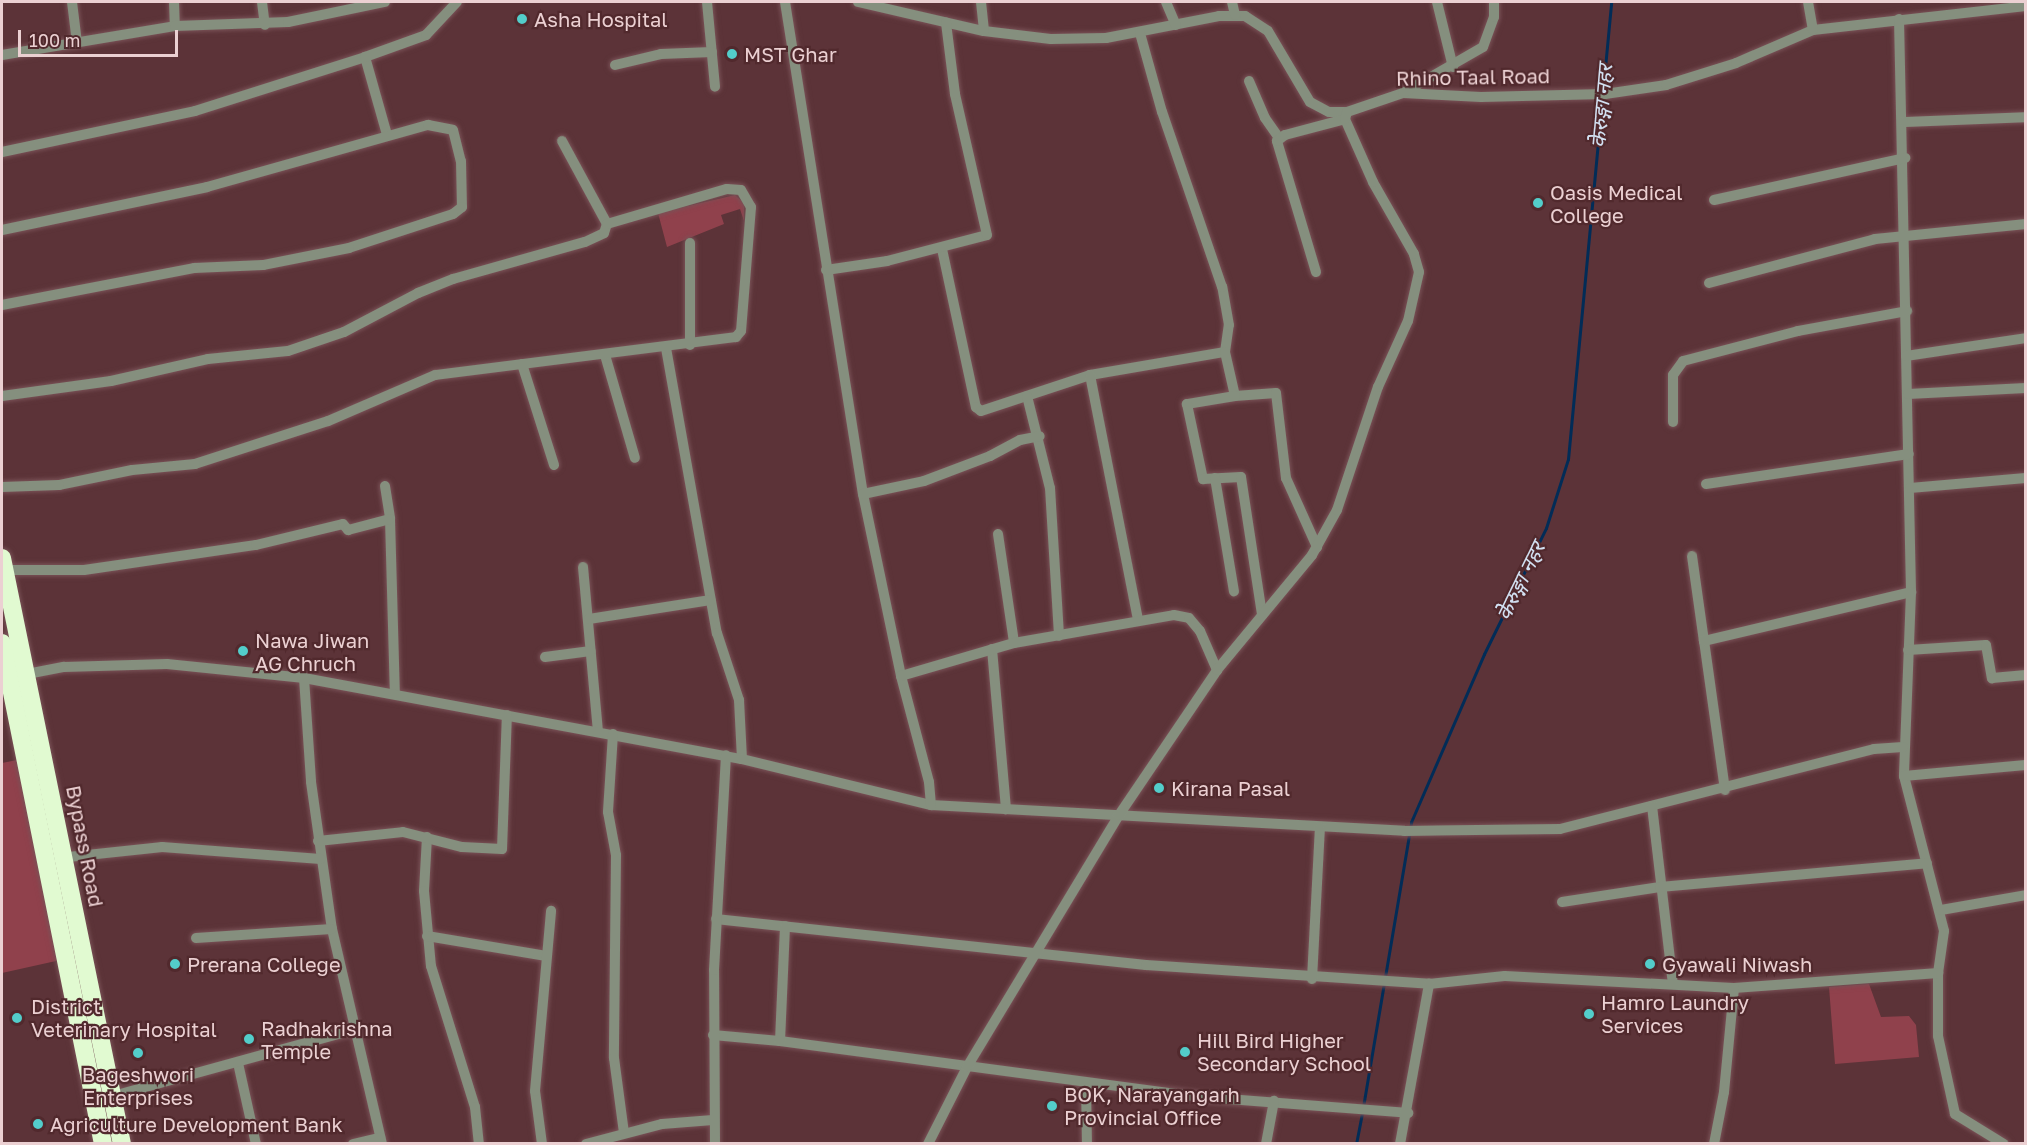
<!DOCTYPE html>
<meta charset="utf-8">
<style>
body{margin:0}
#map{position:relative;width:2027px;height:1145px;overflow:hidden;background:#5c3338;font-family:"Golos Text","Noto Sans Devanagari",sans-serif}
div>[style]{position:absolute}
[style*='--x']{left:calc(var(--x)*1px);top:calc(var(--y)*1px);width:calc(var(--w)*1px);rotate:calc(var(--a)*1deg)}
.green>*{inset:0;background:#90414c}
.stream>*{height:3px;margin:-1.5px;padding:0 1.5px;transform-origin:1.5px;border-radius:1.5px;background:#022c57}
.roads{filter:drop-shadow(0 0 2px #795257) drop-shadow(0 0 2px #795257)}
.minor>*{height:10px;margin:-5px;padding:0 5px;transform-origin:5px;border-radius:5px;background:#858f7e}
.highway>*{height:18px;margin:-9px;padding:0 9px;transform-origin:9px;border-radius:9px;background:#e1fad1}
.dots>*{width:16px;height:16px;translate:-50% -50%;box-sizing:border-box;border:3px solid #51292d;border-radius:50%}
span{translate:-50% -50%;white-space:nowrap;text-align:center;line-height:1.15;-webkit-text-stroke:4.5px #51292d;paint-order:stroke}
.poi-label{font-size:20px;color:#ebd0d2}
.left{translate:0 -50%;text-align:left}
.street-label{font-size:20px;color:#ebd0d2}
.water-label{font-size:21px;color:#d2e0f1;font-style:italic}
.frame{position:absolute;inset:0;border:3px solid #ebd0d2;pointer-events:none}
.scale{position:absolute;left:18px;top:30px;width:160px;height:27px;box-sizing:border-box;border:3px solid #ebd0d2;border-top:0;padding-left:8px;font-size:18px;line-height:21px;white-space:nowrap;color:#ebd0d2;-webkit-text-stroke:4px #51292d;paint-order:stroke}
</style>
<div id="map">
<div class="green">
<i style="clip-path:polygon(735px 195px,744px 203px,744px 221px,740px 209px,721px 215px,724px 224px,667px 247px,658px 213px)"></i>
<i style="clip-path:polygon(17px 760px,59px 953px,56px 961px,2px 973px,2px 763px)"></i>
<i style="clip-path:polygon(1869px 984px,1881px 1017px,1909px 1016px,1916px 1025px,1919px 1057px,1835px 1064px,1829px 987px)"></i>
</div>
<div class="stream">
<i style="--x:1363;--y:1107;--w:289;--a:-80.4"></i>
<i style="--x:1411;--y:822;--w:183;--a:-66.5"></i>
<i style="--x:1484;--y:654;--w:140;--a:-63.8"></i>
<i style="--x:1546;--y:528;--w:72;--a:-72.3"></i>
<i style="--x:1568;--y:459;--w:459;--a:-84.6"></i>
<i style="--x:1356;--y:1144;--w:32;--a:-79"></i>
</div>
<div class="roads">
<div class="minor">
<i style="--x:72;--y:2;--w:38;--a:83"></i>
<i style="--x:174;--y:2;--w:24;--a:88"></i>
<i style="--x:262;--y:2;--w:23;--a:83"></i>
<i style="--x:707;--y:2;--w:85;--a:84.6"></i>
<i style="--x:785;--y:2;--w:498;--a:81"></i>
<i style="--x:863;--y:494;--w:186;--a:78.2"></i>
<i style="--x:858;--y:2;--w:129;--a:13"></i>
<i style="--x:984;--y:31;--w:67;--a:6.8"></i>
<i style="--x:1051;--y:39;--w:55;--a:-1"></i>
<i style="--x:1106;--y:38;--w:115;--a:-11"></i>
<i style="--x:1219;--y:16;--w:26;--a:0"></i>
<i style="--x:1245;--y:16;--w:27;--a:33"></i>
<i style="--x:1268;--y:31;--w:82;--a:59.4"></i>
<i style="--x:1310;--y:102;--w:21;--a:28"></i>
<i style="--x:1329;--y:112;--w:18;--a:0"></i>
<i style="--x:1347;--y:112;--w:59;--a:-18.7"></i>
<i style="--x:1403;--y:93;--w:78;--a:2.9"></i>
<i style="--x:1481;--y:97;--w:124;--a:-1.4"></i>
<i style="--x:1605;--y:94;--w:62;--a:-8.4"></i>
<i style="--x:1666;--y:85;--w:73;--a:-17.4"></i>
<i style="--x:1736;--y:63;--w:84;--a:-23.2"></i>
<i style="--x:1813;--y:30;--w:214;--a:-6.4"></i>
<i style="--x:981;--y:2;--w:29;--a:84"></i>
<i style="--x:1166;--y:2;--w:25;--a:67"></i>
<i style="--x:1232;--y:2;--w:13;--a:77"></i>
<i style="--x:1437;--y:2;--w:67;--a:76.2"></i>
<i style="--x:1808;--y:2;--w:28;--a:80"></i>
<i style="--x:1899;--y:19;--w:573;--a:88.8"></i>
<i style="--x:1911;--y:592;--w:184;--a:92.2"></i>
<i style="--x:1904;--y:776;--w:160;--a:75.5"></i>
<i style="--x:1944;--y:931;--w:42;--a:98.1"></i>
<i style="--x:1938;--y:973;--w:63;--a:90"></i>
<i style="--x:1938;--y:1036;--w:80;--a:77.7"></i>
<i style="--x:1955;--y:1114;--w:57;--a:31.5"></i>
<i style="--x:2;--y:55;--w:175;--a:-9.5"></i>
<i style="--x:175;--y:26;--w:113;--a:-2"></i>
<i style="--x:288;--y:22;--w:99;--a:-11.7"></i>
<i style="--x:365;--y:57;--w:81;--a:74.2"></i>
<i style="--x:615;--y:65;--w:47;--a:-13.4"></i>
<i style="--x:661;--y:54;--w:51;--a:-2.2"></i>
<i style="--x:1249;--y:81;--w:40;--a:66.6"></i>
<i style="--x:1265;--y:118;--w:24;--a:55"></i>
<i style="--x:1403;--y:93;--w:92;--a:-29.9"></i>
<i style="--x:1483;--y:47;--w:32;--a:-70"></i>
<i style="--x:1494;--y:17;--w:15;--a:-90"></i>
<i style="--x:1904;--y:122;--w:122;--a:-2.3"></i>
<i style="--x:562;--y:141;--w:94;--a:61.5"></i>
<i style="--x:2;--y:152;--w:197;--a:-12"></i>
<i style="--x:195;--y:111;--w:178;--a:-17.6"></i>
<i style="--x:365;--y:57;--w:65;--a:-19.8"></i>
<i style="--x:426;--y:35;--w:45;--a:-46.8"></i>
<i style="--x:1714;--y:200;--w:196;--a:-12.4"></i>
<i style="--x:2;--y:230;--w:209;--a:-11.8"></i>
<i style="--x:207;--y:187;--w:230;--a:-15.7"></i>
<i style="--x:428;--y:125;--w:25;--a:11"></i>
<i style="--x:453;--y:130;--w:32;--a:76"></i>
<i style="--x:461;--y:161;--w:46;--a:88.8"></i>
<i style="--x:462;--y:207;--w:11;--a:142"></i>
<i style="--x:453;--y:214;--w:109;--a:161.9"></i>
<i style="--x:349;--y:248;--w:88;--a:168.8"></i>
<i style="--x:263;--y:265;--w:69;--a:177.5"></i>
<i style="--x:194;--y:268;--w:196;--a:169.1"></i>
<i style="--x:690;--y:243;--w:102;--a:90"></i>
<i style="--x:942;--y:249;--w:162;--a:77.9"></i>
<i style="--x:976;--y:407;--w:6;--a:39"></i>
<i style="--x:981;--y:411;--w:115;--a:-18.3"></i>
<i style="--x:1090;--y:375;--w:137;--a:-9.7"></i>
<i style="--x:1225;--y:352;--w:27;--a:-82"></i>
<i style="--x:1229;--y:325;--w:39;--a:-100"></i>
<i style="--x:1222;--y:287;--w:185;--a:-108.9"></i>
<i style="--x:1162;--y:112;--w:82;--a:-105.6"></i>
<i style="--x:826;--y:270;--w:62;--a:-8.4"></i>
<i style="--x:887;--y:261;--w:103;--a:-14.6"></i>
<i style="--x:987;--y:235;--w:145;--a:-102.8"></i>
<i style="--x:955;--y:94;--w:72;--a:-97.2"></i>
<i style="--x:1316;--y:272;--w:137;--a:-106.6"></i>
<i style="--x:1277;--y:141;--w:10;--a:-37"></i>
<i style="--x:1285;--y:135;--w:62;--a:-14.9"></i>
<i style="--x:1709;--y:283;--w:172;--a:-14.8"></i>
<i style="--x:1875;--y:239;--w:152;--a:-5.7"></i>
<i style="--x:666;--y:348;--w:290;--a:79.9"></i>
<i style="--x:717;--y:633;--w:71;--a:71.8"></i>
<i style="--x:739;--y:700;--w:59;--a:87.1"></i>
<i style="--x:1225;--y:352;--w:45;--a:77.2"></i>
<i style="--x:1235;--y:396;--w:41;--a:-4.2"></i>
<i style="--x:1276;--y:393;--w:86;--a:83.3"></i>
<i style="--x:1286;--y:478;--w:76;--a:65.8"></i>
<i style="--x:605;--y:355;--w:107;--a:73.8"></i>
<i style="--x:1906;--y:356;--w:121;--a:-8.5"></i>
<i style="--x:522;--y:364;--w:106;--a:72.4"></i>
<i style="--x:1090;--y:375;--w:249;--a:78.9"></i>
<i style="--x:1908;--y:394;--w:118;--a:-2.9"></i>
<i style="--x:2;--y:396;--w:110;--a:-7.8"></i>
<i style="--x:111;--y:381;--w:99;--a:-12.8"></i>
<i style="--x:208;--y:359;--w:80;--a:-5.7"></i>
<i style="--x:288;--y:351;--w:59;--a:-18.7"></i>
<i style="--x:344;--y:332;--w:84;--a:-27.8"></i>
<i style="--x:418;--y:293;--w:38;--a:-22"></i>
<i style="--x:453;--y:279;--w:137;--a:-15.7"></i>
<i style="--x:585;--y:242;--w:21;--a:-25"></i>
<i style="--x:604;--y:233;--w:9;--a:-72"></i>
<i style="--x:607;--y:224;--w:125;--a:-16.3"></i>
<i style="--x:727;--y:189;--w:14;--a:4"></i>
<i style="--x:741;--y:190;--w:20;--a:60"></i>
<i style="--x:751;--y:207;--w:124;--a:94.6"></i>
<i style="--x:741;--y:331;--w:8;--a:130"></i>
<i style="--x:736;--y:337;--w:303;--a:172.8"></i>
<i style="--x:435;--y:375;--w:116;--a:156.7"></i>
<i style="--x:328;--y:421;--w:140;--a:162.1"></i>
<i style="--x:195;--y:464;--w:63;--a:174.6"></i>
<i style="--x:132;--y:470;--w:75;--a:168.4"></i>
<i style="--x:59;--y:485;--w:57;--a:178"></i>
<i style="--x:1027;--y:396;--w:95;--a:76"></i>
<i style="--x:1050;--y:488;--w:148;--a:86.5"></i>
<i style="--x:1235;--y:396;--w:49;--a:170.5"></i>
<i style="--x:1187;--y:404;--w:77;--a:78"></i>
<i style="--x:1203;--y:479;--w:38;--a:-3"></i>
<i style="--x:1241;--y:477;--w:140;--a:81.3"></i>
<i style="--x:1673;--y:422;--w:47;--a:-90"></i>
<i style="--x:1673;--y:375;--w:17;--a:-54"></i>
<i style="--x:1683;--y:361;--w:119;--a:-14.6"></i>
<i style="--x:1798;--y:331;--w:111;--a:-10.4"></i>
<i style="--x:1215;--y:478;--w:115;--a:80.5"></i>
<i style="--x:1706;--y:484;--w:205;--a:-8.4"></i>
<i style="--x:385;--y:486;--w:33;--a:81"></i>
<i style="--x:390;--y:519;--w:175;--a:88.4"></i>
<i style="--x:1910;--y:488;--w:116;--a:-4.9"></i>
<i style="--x:863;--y:494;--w:62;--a:-12"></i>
<i style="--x:924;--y:481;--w:71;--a:-20.7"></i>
<i style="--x:990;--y:456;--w:34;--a:-28"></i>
<i style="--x:1020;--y:440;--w:20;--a:-11"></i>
<i style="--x:998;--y:534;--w:110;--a:81.6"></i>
<i style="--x:1692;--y:556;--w:86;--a:82"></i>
<i style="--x:583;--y:567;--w:165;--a:84.8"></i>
<i style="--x:4;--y:570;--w:80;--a:0"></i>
<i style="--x:84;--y:570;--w:174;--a:-8.3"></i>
<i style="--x:256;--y:545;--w:89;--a:-13.6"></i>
<i style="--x:343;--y:524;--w:8;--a:50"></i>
<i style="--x:348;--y:530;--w:43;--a:-14.7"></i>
<i style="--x:589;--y:619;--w:123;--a:-8.9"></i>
<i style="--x:992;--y:649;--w:161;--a:85"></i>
<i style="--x:1908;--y:650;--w:78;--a:-3.7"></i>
<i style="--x:1986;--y:645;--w:34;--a:80"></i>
<i style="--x:1992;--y:678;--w:34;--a:-5"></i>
<i style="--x:545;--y:657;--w:46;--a:-7.4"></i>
<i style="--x:27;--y:674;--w:38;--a:-11"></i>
<i style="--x:64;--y:667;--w:103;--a:-1.7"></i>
<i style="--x:167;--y:664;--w:138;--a:5.8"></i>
<i style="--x:304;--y:678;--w:445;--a:10.5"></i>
<i style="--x:742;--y:759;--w:195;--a:13.7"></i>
<i style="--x:931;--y:805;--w:474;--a:3.1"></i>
<i style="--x:1404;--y:831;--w:156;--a:-0.7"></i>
<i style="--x:1560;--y:829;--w:324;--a:-14.3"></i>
<i style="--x:1874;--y:749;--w:29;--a:-4"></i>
<i style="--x:304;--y:678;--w:104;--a:86.1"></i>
<i style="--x:311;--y:782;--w:148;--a:81.9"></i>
<i style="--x:332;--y:929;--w:221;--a:76.9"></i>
<i style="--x:613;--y:734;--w:78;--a:93.7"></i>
<i style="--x:608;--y:812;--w:44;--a:79.5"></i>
<i style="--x:616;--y:855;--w:203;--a:90.6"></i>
<i style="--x:614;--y:1058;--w:76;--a:82.4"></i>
<i style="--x:1904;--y:776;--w:122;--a:-5.2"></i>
<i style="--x:1725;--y:790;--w:150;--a:-98"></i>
<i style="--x:1704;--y:641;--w:213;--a:-13.3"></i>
<i style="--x:931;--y:805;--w:23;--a:-95"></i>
<i style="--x:929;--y:782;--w:110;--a:-104.8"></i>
<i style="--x:901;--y:676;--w:118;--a:-16.3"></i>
<i style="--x:1014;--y:643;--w:162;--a:-9.9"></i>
<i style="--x:1174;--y:615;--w:15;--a:11"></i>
<i style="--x:1189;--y:618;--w:17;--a:50"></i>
<i style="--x:1200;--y:631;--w:43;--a:66.4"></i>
<i style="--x:1652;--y:806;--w:179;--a:83.3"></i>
<i style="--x:427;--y:837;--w:54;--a:93.2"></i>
<i style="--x:424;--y:891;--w:75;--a:84.7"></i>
<i style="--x:431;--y:966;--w:148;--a:72.7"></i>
<i style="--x:475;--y:1107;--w:37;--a:84"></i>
<i style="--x:318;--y:841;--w:85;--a:-6"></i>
<i style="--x:403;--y:832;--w:61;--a:14.3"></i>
<i style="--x:462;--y:847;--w:40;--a:2.9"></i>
<i style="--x:502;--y:849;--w:134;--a:-87.9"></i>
<i style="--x:59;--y:858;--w:104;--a:-6.1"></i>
<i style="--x:162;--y:847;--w:159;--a:4.3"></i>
<i style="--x:1562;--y:902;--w:99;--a:-8.7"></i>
<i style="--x:1660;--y:887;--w:268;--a:-5.1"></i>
<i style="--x:1941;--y:910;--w:86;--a:-10"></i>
<i style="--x:716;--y:919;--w:432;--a:6.1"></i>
<i style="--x:1146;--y:965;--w:284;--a:3.8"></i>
<i style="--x:1429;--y:984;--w:76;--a:-6"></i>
<i style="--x:1505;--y:976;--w:229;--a:3"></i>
<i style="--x:1734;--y:988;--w:205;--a:-4.2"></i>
<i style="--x:427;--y:936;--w:121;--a:9.5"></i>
<i style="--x:196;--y:938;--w:136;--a:-3.8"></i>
<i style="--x:1312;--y:979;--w:152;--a:-87"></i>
<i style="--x:713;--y:1035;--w:67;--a:5.1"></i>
<i style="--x:780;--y:1041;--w:426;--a:7.6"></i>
<i style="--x:1202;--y:1097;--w:207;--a:4.4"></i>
<i style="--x:780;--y:1041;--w:115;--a:-87.5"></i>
<i style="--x:238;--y:1063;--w:83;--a:77.5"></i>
<i style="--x:1086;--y:1083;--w:61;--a:89.1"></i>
<i style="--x:113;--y:1096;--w:249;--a:-15.4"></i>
<i style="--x:353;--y:1144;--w:28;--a:-13"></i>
<i style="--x:542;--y:1144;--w:53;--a:-97.5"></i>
<i style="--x:535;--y:1091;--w:181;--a:-84.9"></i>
<i style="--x:586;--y:1144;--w:79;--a:-14.7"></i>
<i style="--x:662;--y:1124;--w:51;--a:-4.5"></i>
<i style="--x:715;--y:1144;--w:174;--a:-90.3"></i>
<i style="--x:714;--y:970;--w:215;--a:-86.8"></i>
<i style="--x:928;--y:1144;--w:86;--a:-63.1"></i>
<i style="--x:967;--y:1067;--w:294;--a:-58.9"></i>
<i style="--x:1119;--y:815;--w:175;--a:-55.9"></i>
<i style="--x:1217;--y:670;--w:149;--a:-50.4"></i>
<i style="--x:1312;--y:555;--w:51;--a:-60.9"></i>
<i style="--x:1337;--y:510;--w:130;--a:-71.6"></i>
<i style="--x:1378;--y:387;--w:72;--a:-65.6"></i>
<i style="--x:1408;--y:321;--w:50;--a:-77.3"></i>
<i style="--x:1419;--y:272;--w:19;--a:-106"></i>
<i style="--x:1414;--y:254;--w:83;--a:-119.7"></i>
<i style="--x:1373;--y:182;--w:69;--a:-114"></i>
<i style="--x:1345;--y:119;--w:7;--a:-74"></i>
<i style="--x:1266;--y:1144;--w:44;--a:-79.5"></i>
<i style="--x:1400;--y:1144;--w:163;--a:-79.7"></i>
<i style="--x:1714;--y:1144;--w:53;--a:-79.1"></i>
<i style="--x:1724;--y:1092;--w:104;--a:-84.5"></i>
</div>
<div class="highway">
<i style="--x:2;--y:558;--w:598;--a:78.43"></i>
<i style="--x:2;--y:643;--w:511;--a:78.6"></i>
</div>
</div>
<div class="dots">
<i style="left:522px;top:19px;background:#53cdca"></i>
<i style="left:732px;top:54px;background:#53cdca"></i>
<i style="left:1538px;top:203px;background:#53cdca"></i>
<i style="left:243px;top:651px;background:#53cdca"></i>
<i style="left:1159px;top:788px;background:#53cdca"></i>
<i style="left:175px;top:964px;background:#53cdca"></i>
<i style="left:1650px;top:964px;background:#53cdca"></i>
<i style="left:1589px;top:1014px;background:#53cdca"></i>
<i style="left:17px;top:1018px;background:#53cdca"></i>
<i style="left:249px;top:1039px;background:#53cdca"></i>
<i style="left:1185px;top:1052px;background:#53cdca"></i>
<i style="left:138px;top:1053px;background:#53cdca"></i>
<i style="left:1052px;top:1106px;background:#53cdca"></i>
<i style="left:38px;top:1124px;background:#53cdca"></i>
</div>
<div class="poi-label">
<span class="left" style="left:534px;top:19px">Asha Hospital</span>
<span class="left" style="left:744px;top:54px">MST Ghar</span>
<span class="left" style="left:1550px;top:204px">Oasis Medical<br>College</span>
<span class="left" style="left:255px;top:652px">Nawa Jiwan<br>AG Chruch</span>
<span class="left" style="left:1171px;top:788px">Kirana Pasal</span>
<span class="left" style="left:187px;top:964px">Prerana College</span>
<span class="left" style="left:1662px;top:964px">Gyawali Niwash</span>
<span class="left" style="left:1601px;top:1014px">Hamro Laundry<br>Services</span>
<span class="left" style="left:31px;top:1018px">District<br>Veterinary Hospital</span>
<span class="left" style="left:261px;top:1040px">Radhakrishna<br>Temple</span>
<span class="left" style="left:1197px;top:1052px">Hill Bird Higher<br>Secondary School</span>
<span style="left:138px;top:1086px">Bageshwori<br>Enterprises</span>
<span class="left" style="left:1064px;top:1106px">BOK, Narayangarh<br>Provincial Office</span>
<span class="left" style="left:50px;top:1124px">Agriculture Development Bank</span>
</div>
<div class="street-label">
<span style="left:1473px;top:77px;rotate:-1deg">Rhino Taal Road</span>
<span style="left:85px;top:846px;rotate:79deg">Bypass Road</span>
</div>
<div class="water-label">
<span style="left:1601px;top:106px;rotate:-85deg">केेरुङ्गा नहर</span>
<span style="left:1520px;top:581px;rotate:-64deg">केेरुङ्गा नहर</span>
</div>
<div class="frame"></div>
<div class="scale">100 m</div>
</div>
